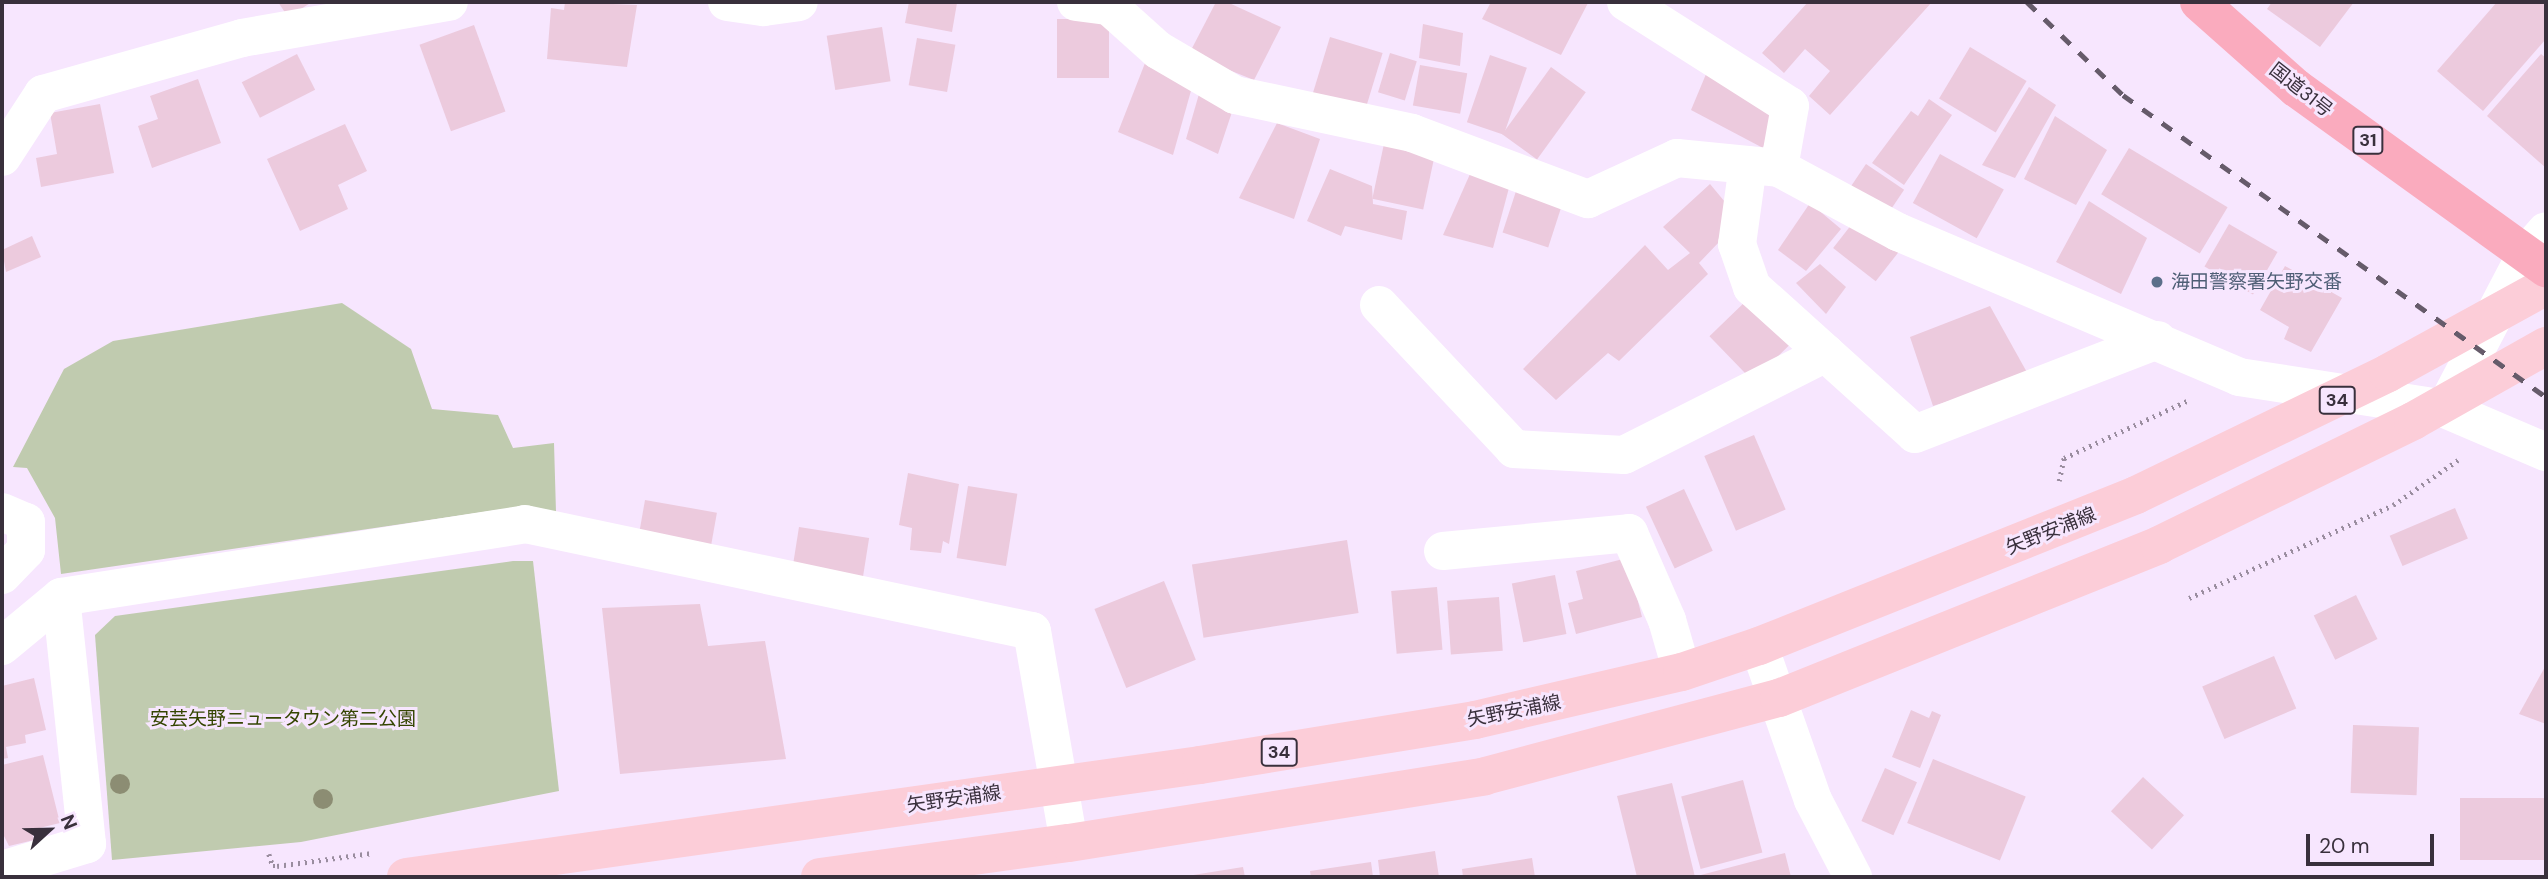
<!DOCTYPE html>
<meta charset="utf-8">
<style>
body{margin:0}
#map{position:relative;width:2548px;height:879px;overflow:hidden;background:#f7e6fe;font-family:"DM Sans","Noto Sans JP",sans-serif}
div>[style]{position:absolute}
[style*='--x']{left:calc(var(--x)*1px);top:calc(var(--y)*1px);width:calc(var(--w)*1px);rotate:calc(var(--a)*1deg)}
.green>*{inset:0;background:#c0cbaf}
.building>*{inset:0;background:#eccadd;transform-origin:0 0}
.path>*{height:4.5px;margin-top:-2.25px;transform-origin:0;background:repeating-linear-gradient(90deg,#9a8d9f 0 2px,transparent 0 7px)}
.minor>*{height:38px;margin:-19px;padding:0 19px;transform-origin:19px;border-radius:19px;background:#fff}
.major>*{height:38px;margin:-19px;padding:0 19px;transform-origin:19px;border-radius:19px;background:#fccdd8}
.highway>*{height:38px;margin:-19px;padding:0 19px;transform-origin:19px;border-radius:19px;background:#faabbe}
.rail>*{height:5px;margin-top:-2.5px;transform-origin:0;background:repeating-linear-gradient(90deg,#665b6a 0 12px,transparent 0 24px)}
.trees>*{width:20px;height:20px;margin:-10px;border-radius:50%;background:#8c8d73}
.dots>*{width:19px;height:19px;translate:-50% -50%;box-sizing:border-box;border:4px solid #f7e6fe;border-radius:50%}
span{translate:-50% -50%;white-space:nowrap;text-align:center;line-height:1.15;-webkit-text-stroke:6px #f7e6fe;paint-order:stroke}
.shield-label span{padding:2px 5px;background:#f7e6fe;border:2px solid;border-radius:5px;-webkit-text-stroke-width:0}
.shield-label{font-size:18px;color:#39303c;font-weight:700}
.street-label{font-size:19px;color:#39303c}
.service-label{font-size:19px;color:#4e5e75}
.left{translate:0 -50%;text-align:left}
.park-label{font-size:19px;color:#354502}
.frame{position:absolute;inset:0;border:4px solid #39303c;pointer-events:none}
.north{position:absolute;left:14px;top:795px;width:70px;height:70px;-webkit-text-stroke:5px #f7e6fe;paint-order:stroke;rotate:68deg;font-size:19px;font-weight:700;line-height:28px;text-align:center;color:#39303c}
.north::after{content:'';display:block;margin:auto;width:24px;height:32px;background:#39303c;clip-path:polygon(50% 0,100% 100%,50% 72%,0 100%)}
.scale{position:absolute;left:2306px;top:834px;width:128px;height:32px;box-sizing:border-box;border:4px solid #39303c;border-top:0;padding-left:9px;font-size:21px;line-height:24px;white-space:nowrap;color:#39303c;-webkit-text-stroke:5px #f7e6fe;paint-order:stroke}
</style>
<div id="map">
<div class="green">
<i style="clip-path:polygon(342px 303px,411px 349px,432px 409px,498px 415px,513px 448px,554px 443px,556px 512px,504px 509px,61px 574px,55px 518px,27px 468px,13px 467px,64px 369px,113px 341px)"></i>
<i style="clip-path:polygon(513px 561px,533px 561px,559px 791px,301px 842px,112px 860px,95px 635px,115px 616px)"></i>
</div>
<div class="building">
<i style="clip-path:polygon(278px 2px,312px 2px,288px 17px)"></i>
<i style="clip-path:polygon(565px 2px,637px 5px,627px 67px,547px 59px,551px 8px,564px 10px)"></i>
<i style="clip-path:polygon(909px 2px,957px 3px,952px 32px,905px 23px)"></i>
<i style="clip-path:polygon(1216px 2px,1227px 2px,1281px 27px,1254px 80px,1189px 54px)"></i>
<i style="clip-path:polygon(1491px 2px,1586px 2px,1588px 3px,1561px 55px,1482px 19px)"></i>
<i style="clip-path:polygon(1808px 2px,1932px 2px,1830px 115px,1809px 96px,1830px 71px,1805px 49px,1784px 73px,1762px 53px)"></i>
<i style="clip-path:polygon(2272px 2px,2354px 2px,2320px 47px,2267px 9px)"></i>
<i style="clip-path:polygon(2497px 2px,2546px 2px,2546px 39px,2483px 111px,2437px 71px)"></i>
<i style="left:1109px;top:19px;width:59px;height:52px;rotate:90deg"></i>
<i style="clip-path:polygon(1423px 24px,1463px 33px,1460px 66px,1419px 58px)"></i>
<i style="left:474px;top:25px;width:92px;height:58px;rotate:70deg"></i>
<i style="left:882px;top:27px;width:55px;height:56px;rotate:81deg"></i>
<i style="left:1330px;top:37px;width:55px;height:59px;rotate:17deg"></i>
<i style="left:917px;top:38px;width:39px;height:48px;rotate:10deg"></i>
<i style="left:1970px;top:47px;width:66px;height:60px;rotate:31deg"></i>
<i style="left:1390px;top:53px;width:28px;height:41px;rotate:17deg"></i>
<i style="left:297px;top:54px;width:40px;height:62px;rotate:63deg"></i>
<i style="clip-path:polygon(2541px 54px,2546px 58px,2546px 168px,2487px 116px)"></i>
<i style="left:1490px;top:55px;width:39px;height:71px;rotate:19deg"></i>
<i style="clip-path:polygon(1147px 58px,1194px 80px,1173px 155px,1118px 132px)"></i>
<i style="left:1420px;top:65px;width:48px;height:41px;rotate:10deg"></i>
<i style="left:1551px;top:67px;width:43px;height:83px;rotate:36deg"></i>
<i style="clip-path:polygon(1709px 67px,1779px 107px,1763px 148px,1691px 110px)"></i>
<i style="clip-path:polygon(198px 79px,221px 143px,152px 168px,138px 126px,158px 119px,150px 96px)"></i>
<i style="clip-path:polygon(1201px 87px,1234px 106px,1218px 154px,1186px 139px)"></i>
<i style="clip-path:polygon(2029px 87px,2056px 105px,2015px 178px,1982px 165px)"></i>
<i style="clip-path:polygon(1929px 99px,1952px 115px,1904px 185px,1872px 163px,1911px 111px,1918px 116px)"></i>
<i style="clip-path:polygon(100px 104px,114px 173px,41px 187px,36px 158px,57px 154px,50px 113px)"></i>
<i style="clip-path:polygon(2055px 116px,2107px 150px,2076px 205px,2024px 179px)"></i>
<i style="clip-path:polygon(1277px 123px,1320px 139px,1294px 219px,1239px 198px)"></i>
<i style="clip-path:polygon(345px 124px,367px 171px,338px 185px,348px 209px,300px 231px,267px 159px)"></i>
<i style="left:1385px;top:139px;width:52px;height:61px;rotate:12deg"></i>
<i style="left:2129px;top:148px;width:115px;height:54px;rotate:31deg"></i>
<i style="left:1940px;top:154px;width:73px;height:56px;rotate:29deg"></i>
<i style="left:1866px;top:164px;width:46px;height:28px;rotate:34deg"></i>
<i style="clip-path:polygon(1330px 169px,1372px 186px,1373px 204px,1407px 211px,1402px 240px,1345px 226px,1341px 236px,1307px 221px)"></i>
<i style="clip-path:polygon(1470px 174px,1510px 184px,1493px 248px,1443px 235px)"></i>
<i style="clip-path:polygon(1710px 184px,1740px 220px,1699px 263px,1708px 274px,1619px 361px,1608px 353px,1556px 400px,1523px 369px,1645px 245px,1668px 270px,1690px 253px,1663px 227px)"></i>
<i style="left:1518px;top:185px;width:48px;height:50px;rotate:18deg"></i>
<i style="clip-path:polygon(2089px 201px,2147px 238px,2121px 294px,2056px 262px)"></i>
<i style="clip-path:polygon(1810px 203px,1841px 229px,1806px 271px,1778px 250px)"></i>
<i style="left:1859px;top:215px;width:54px;height:42px;rotate:38deg"></i>
<i style="left:2229px;top:224px;width:56px;height:49px;rotate:30deg"></i>
<i style="clip-path:polygon(32px 236px,41px 257px,6px 272px,2px 250px)"></i>
<i style="clip-path:polygon(1820px 264px,1846px 287px,1826px 314px,1796px 283px)"></i>
<i style="clip-path:polygon(2285px 266px,2342px 298px,2311px 352px,2284px 339px,2289px 327px,2260px 310px)"></i>
<i style="left:1749px;top:298px;width:62px;height:55px;rotate:46deg"></i>
<i style="clip-path:polygon(1990px 306px,2029px 376px,1933px 406px,1910px 337px)"></i>
<i style="left:1754px;top:435px;width:81px;height:54px;rotate:67deg"></i>
<i style="clip-path:polygon(908px 473px,959px 484px,949px 544px,943px 541px,941px 553px,910px 550px,912px 528px,899px 525px)"></i>
<i style="left:968px;top:486px;width:50px;height:73px;rotate:9deg"></i>
<i style="left:1684px;top:489px;width:68px;height:42px;rotate:65deg"></i>
<i style="left:645px;top:500px;width:73px;height:39px;rotate:10deg"></i>
<i style="left:2455px;top:508px;width:33px;height:71px;rotate:67deg"></i>
<i style="left:799px;top:527px;width:71px;height:42px;rotate:9deg"></i>
<i style="left:1347px;top:540px;width:74px;height:157px;rotate:81deg"></i>
<i style="clip-path:polygon(1627px 558px,1642px 617px,1576px 634px,1568px 603px,1583px 599px,1576px 571px)"></i>
<i style="left:1555px;top:575px;width:60px;height:44px;rotate:79deg"></i>
<i style="left:1164px;top:581px;width:85px;height:75px;rotate:68deg"></i>
<i style="left:1437px;top:587px;width:63px;height:46px;rotate:85deg"></i>
<i style="left:2356px;top:595px;width:49px;height:47px;rotate:64deg"></i>
<i style="left:1499px;top:597px;width:54px;height:52px;rotate:86deg"></i>
<i style="clip-path:polygon(700px 604px,708px 646px,765px 641px,786px 759px,620px 774px,602px 608px)"></i>
<i style="left:2274px;top:656px;width:57px;height:78px;rotate:67deg"></i>
<i style="clip-path:polygon(2546px 665px,2546px 724px,2519px 714px)"></i>
<i style="clip-path:polygon(34px 678px,46px 730px,25px 735px,26px 743px,6px 747px,8px 758px,2px 759px,2px 686px)"></i>
<i style="clip-path:polygon(1911px 710px,1929px 718px,1932px 711px,1941px 715px,1920px 768px,1892px 757px)"></i>
<i style="left:2353px;top:725px;width:66px;height:68px;rotate:2deg"></i>
<i style="clip-path:polygon(43px 755px,60px 823px,31px 830px,34px 840px,9px 846px,2px 832px,2px 765px)"></i>
<i style="left:1933px;top:759px;width:100px;height:69px;rotate:22deg"></i>
<i style="left:1885px;top:768px;width:35px;height:58px;rotate:24deg"></i>
<i style="left:2143px;top:777px;width:56px;height:47px;rotate:43deg"></i>
<i style="left:1743px;top:780px;width:75px;height:64px;rotate:75deg"></i>
<i style="clip-path:polygon(1672px 783px,1695px 877px,1637px 877px,1617px 796px)"></i>
<i style="left:2546px;top:798px;width:62px;height:86px;rotate:90deg"></i>
<i style="clip-path:polygon(1435px 851px,1439px 877px,1380px 877px,1378px 860px)"></i>
<i style="clip-path:polygon(1785px 853px,1791px 877px,1697px 877px,1697px 876px)"></i>
<i style="clip-path:polygon(1532px 858px,1535px 877px,1463px 877px,1462px 869px)"></i>
<i style="clip-path:polygon(1371px 862px,1373px 877px,1311px 877px,1310px 871px)"></i>
<i style="clip-path:polygon(1243px 867px,1245px 877px,1188px 877px,1187px 876px)"></i>
</div>
<div class="path">
<i style="--x:2059;--y:481;--w:24;--a:-78"></i>
<i style="--x:2064;--y:458;--w:136;--a:-24.9"></i>
<i style="--x:2189;--y:598;--w:224;--a:-24.5"></i>
<i style="--x:2393;--y:505;--w:79;--a:-34.7"></i>
<i style="--x:269;--y:854;--w:13;--a:72"></i>
<i style="--x:273;--y:866;--w:4;--a:0"></i>
<i style="--x:277;--y:866;--w:96;--a:-7.8"></i>
</div>
<div class="minor">
<i style="--x:727;--y:2;--w:37;--a:8"></i>
<i style="--x:764;--y:7;--w:35;--a:-8"></i>
<i style="--x:1076;--y:2;--w:33;--a:7"></i>
<i style="--x:1109;--y:6;--w:66;--a:41.9"></i>
<i style="--x:1158;--y:50;--w:89;--a:30.3"></i>
<i style="--x:1235;--y:95;--w:181;--a:12.1"></i>
<i style="--x:1412;--y:133;--w:188;--a:20.6"></i>
<i style="--x:1588;--y:199;--w:98;--a:-24.7"></i>
<i style="--x:1677;--y:158;--w:102;--a:5.6"></i>
<i style="--x:1779;--y:168;--w:135;--a:28.3"></i>
<i style="--x:1898;--y:232;--w:371;--a:23"></i>
<i style="--x:2239;--y:377;--w:208;--a:8.8"></i>
<i style="--x:2445;--y:409;--w:110;--a:23.1"></i>
<i style="--x:1626;--y:2;--w:194;--a:32.4"></i>
<i style="--x:1790;--y:106;--w:63;--a:100.1"></i>
<i style="--x:2;--y:157;--w:75;--a:-56.9"></i>
<i style="--x:43;--y:94;--w:207;--a:-15.7"></i>
<i style="--x:242;--y:38;--w:210;--a:-9.9"></i>
<i style="--x:1748;--y:165;--w:80;--a:97.9"></i>
<i style="--x:1737;--y:244;--w:46;--a:70.8"></i>
<i style="--x:1752;--y:287;--w:219;--a:42"></i>
<i style="--x:1915;--y:434;--w:260;--a:-21.2"></i>
<i style="--x:1379;--y:305;--w:197;--a:46.8"></i>
<i style="--x:1514;--y:449;--w:110;--a:3.1"></i>
<i style="--x:1624;--y:455;--w:226;--a:-26.8"></i>
<i style="--x:2445;--y:409;--w:175;--a:-62.4"></i>
<i style="--x:2526;--y:254;--w:30;--a:-49"></i>
<i style="--x:2;--y:512;--w:26;--a:23"></i>
<i style="--x:26;--y:522;--w:28;--a:90"></i>
<i style="--x:26;--y:550;--w:35;--a:134"></i>
<i style="--x:1443;--y:551;--w:187;--a:-5.5"></i>
<i style="--x:1629;--y:533;--w:95;--a:66.4"></i>
<i style="--x:1667;--y:620;--w:54;--a:73.9"></i>
<i style="--x:2;--y:646;--w:77;--a:-39.7"></i>
<i style="--x:61;--y:597;--w:470;--a:-8.9"></i>
<i style="--x:525;--y:524;--w:518;--a:11.92"></i>
<i style="--x:1032;--y:631;--w:215;--a:80.1"></i>
<i style="--x:1759;--y:646;--w:163;--a:70.7"></i>
<i style="--x:1813;--y:800;--w:87;--a:62.5"></i>
<i style="--x:2;--y:870;--w:89;--a:-17"></i>
<i style="--x:87;--y:844;--w:248;--a:-96"></i>
</div>
<div class="major">
<i style="--x:406;--y:877;--w:802;--a:-8.03"></i>
<i style="--x:1200;--y:765;--w:279;--a:-9.3"></i>
<i style="--x:1475;--y:720;--w:212;--a:-13.1"></i>
<i style="--x:1682;--y:672;--w:81;--a:-18.7"></i>
<i style="--x:1759;--y:646;--w:406;--a:-21.8"></i>
<i style="--x:2136;--y:495;--w:280;--a:-25.8"></i>
<i style="--x:2388;--y:373;--w:180;--a:-28.8"></i>
<i style="--x:820;--y:877;--w:251;--a:-7.8"></i>
<i style="--x:1069;--y:843;--w:421;--a:-9.1"></i>
<i style="--x:1485;--y:776;--w:304;--a:-14.9"></i>
<i style="--x:1779;--y:698;--w:410;--a:-21.9"></i>
<i style="--x:2159;--y:545;--w:283;--a:-26"></i>
<i style="--x:2413;--y:421;--w:153;--a:-29.4"></i>
</div>
<div class="highway">
<i style="--x:2199;--y:2;--w:130;--a:41.6"></i>
<i style="--x:2296;--y:88;--w:308;--a:35.8"></i>
</div>
<div class="rail">
<i style="--x:2027;--y:2;--w:134;--a:44.1"></i>
<i style="--x:2123;--y:95;--w:520;--a:35.52"></i>
</div>
<div class="trees">
<i style="left:120px;top:784px"></i>
<i style="left:323px;top:799px"></i>
</div>
<div class="dots">
<i style="left:2157px;top:282px;background:#5c6f8a"></i>
</div>
<div class="shield-label">
<span style="left:2368px;top:140px">31</span>
<span style="left:2337px;top:400px">34</span>
<span style="left:1279px;top:752px">34</span>
</div>
<div class="street-label">
<span style="left:2301px;top:90px;rotate:38deg">国道31号</span>
<span style="left:2051px;top:531px;rotate:-22deg">矢野安浦線</span>
<span style="left:1514px;top:711px;rotate:-11deg">矢野安浦線</span>
<span style="left:954px;top:799px;rotate:-8deg">矢野安浦線</span>
</div>
<div class="service-label">
<span class="left" style="left:2171px;top:282px">海田警察署矢野交番</span>
</div>
<div class="park-label">
<span style="left:283px;top:719px">安芸矢野ニュータウン第二公園</span>
</div>
<div class="frame"></div>
<div class="north">N</div>
<div class="scale">20 m</div>
</div>
